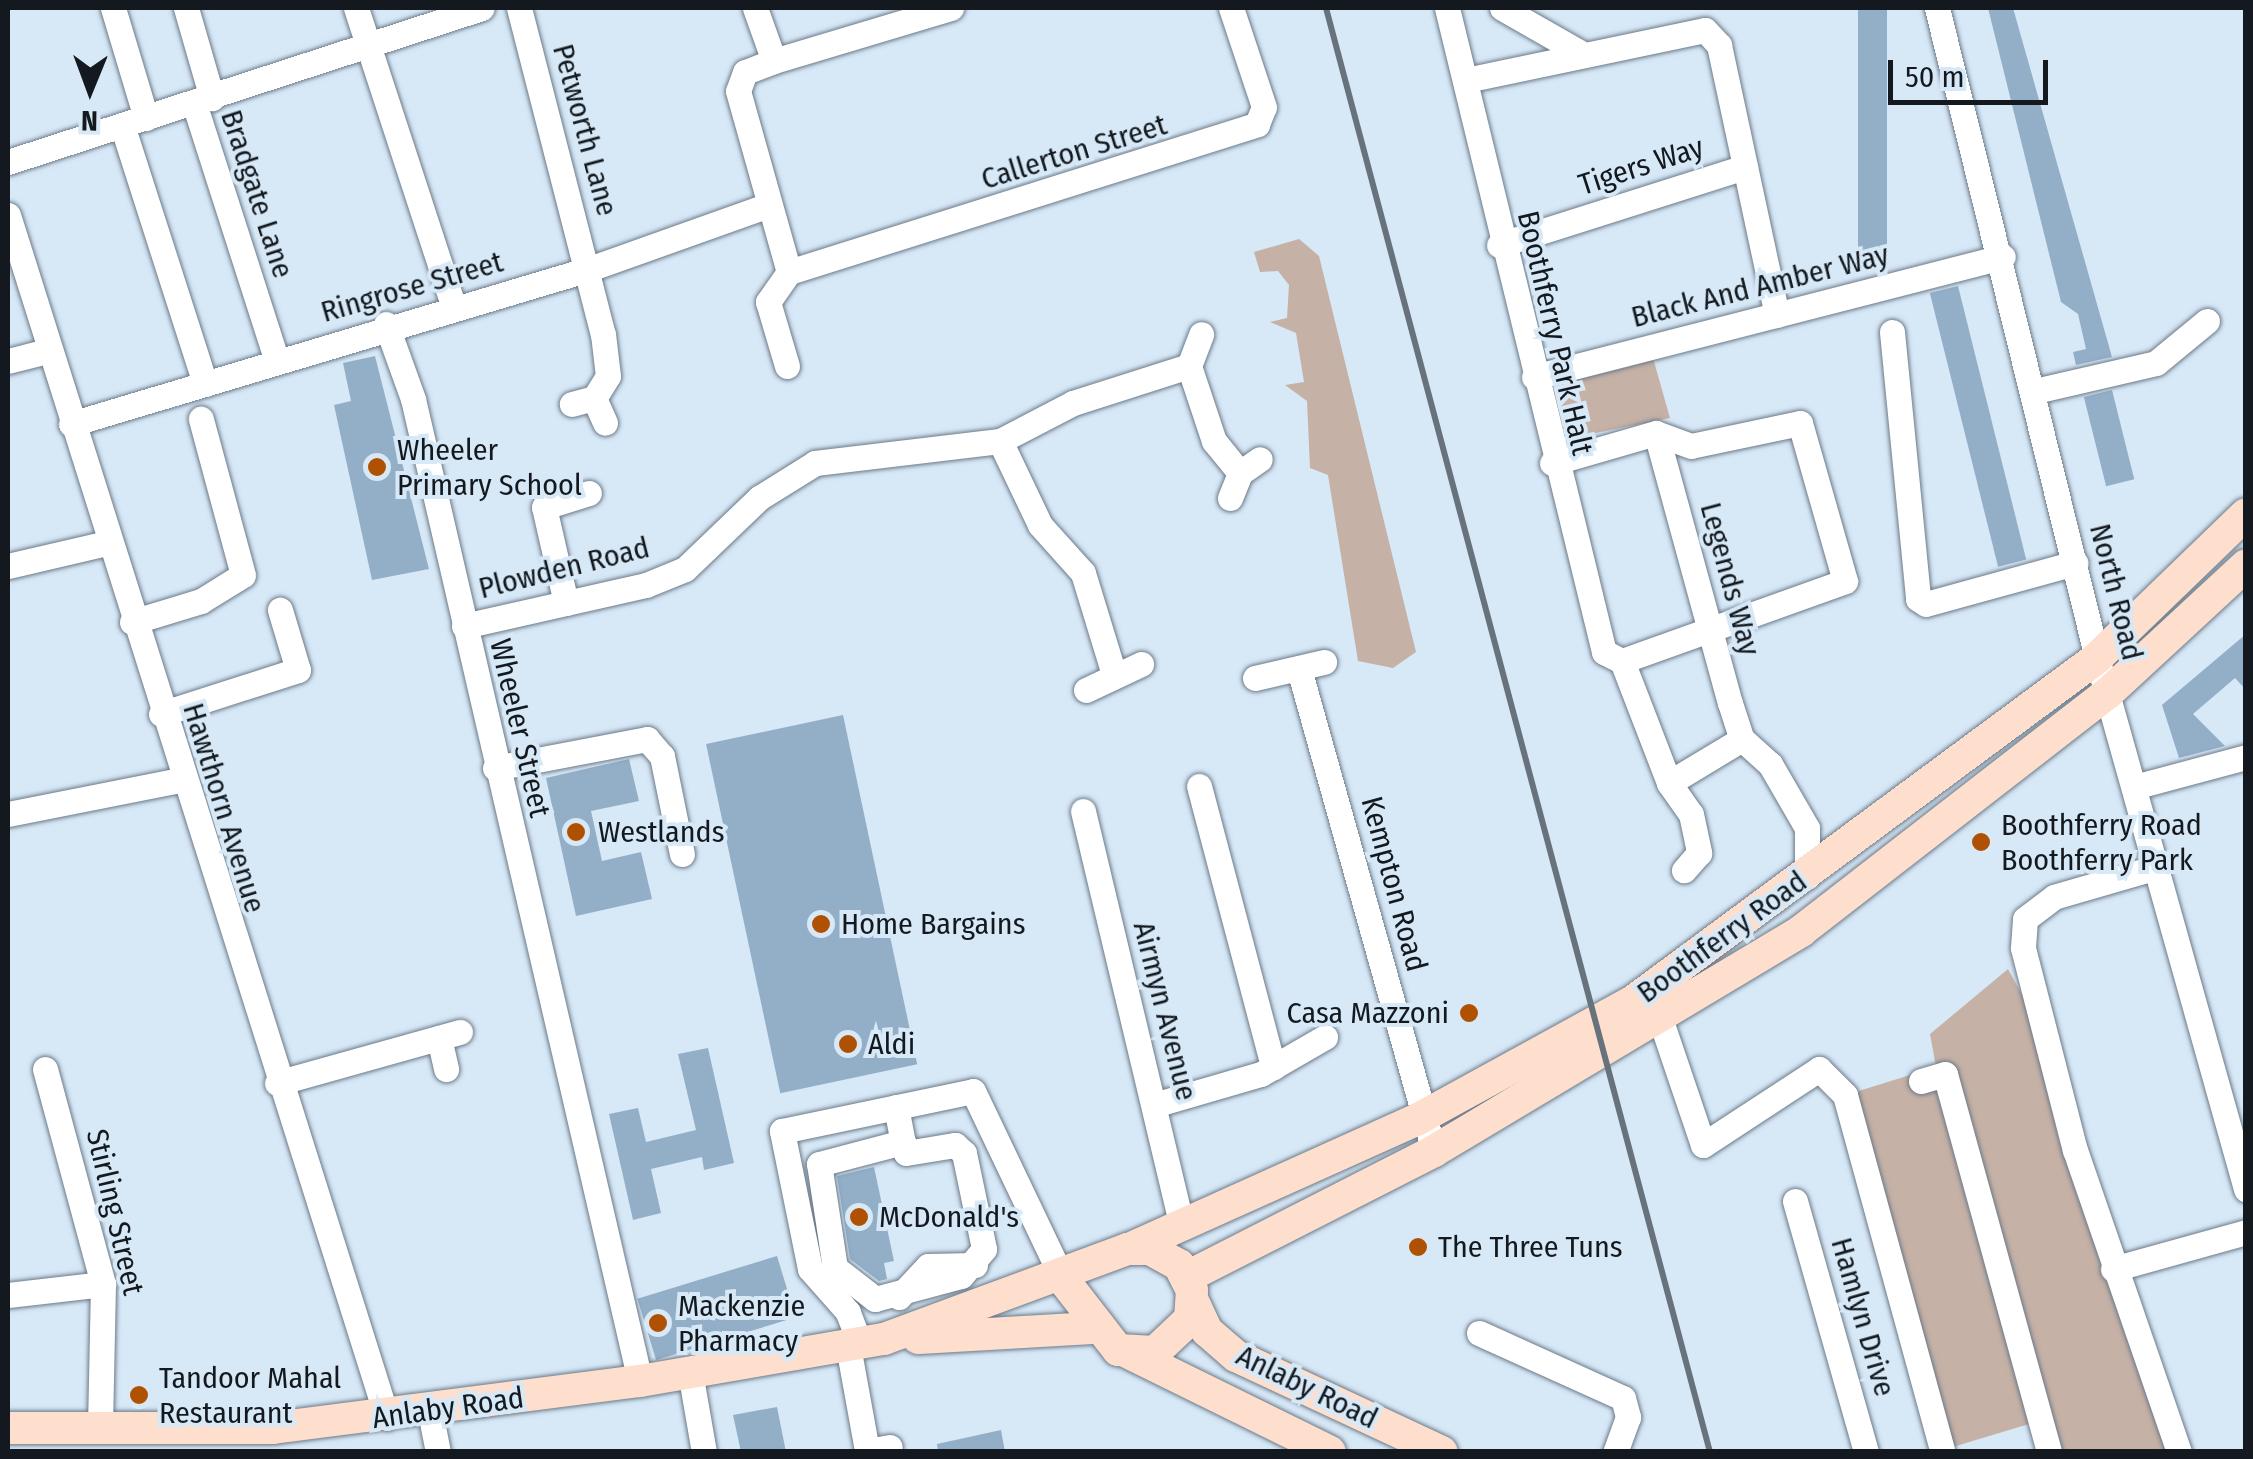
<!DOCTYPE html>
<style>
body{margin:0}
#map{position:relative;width:2253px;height:1459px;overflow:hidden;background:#d7e8f7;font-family:"Fira Sans Condensed",sans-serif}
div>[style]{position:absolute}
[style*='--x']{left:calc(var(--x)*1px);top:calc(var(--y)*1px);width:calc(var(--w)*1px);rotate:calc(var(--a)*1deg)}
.green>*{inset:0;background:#c6b1a6}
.building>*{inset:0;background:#93afc8;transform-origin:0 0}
.roads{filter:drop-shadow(0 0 2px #6b7a88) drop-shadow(0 0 2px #6b7a88)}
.minor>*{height:25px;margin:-12.5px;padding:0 12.5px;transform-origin:12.5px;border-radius:12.5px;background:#fff}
.major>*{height:32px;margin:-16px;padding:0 16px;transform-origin:16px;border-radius:16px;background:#fedfce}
.rail>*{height:6px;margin:-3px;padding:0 3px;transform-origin:3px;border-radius:3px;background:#68727c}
.dots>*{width:28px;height:28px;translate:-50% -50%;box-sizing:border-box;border:5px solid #d7e8f7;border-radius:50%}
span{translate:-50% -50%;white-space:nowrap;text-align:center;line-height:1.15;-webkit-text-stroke:8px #d7e8f7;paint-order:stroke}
.street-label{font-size:30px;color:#13191e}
.poi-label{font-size:30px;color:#13191e}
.left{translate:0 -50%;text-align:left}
.right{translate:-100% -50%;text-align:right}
.frame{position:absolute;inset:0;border:10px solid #13191e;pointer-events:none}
.north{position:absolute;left:40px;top:40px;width:100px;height:100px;-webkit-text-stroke:8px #d7e8f7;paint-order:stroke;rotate:181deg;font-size:28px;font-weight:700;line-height:40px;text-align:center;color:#13191e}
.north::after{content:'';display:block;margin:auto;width:35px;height:45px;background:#13191e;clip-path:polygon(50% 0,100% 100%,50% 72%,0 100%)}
.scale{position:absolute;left:1888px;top:60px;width:160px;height:45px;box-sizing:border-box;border:5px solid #13191e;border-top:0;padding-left:12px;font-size:30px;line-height:35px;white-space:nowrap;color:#13191e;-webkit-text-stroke:8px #d7e8f7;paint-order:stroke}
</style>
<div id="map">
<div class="green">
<i style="clip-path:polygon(1299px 239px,1319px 256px,1416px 652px,1393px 668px,1358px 661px,1328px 475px,1310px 468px,1307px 401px,1285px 385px,1304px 382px,1296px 333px,1270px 322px,1287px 318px,1289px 285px,1278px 271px,1260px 272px,1254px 252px)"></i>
<i style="clip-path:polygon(1653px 358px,1670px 418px,1556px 441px,1547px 397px,1556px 385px)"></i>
<i style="clip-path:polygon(2008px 969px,2028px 1006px,2173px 1451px,2054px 1451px,2046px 1419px,1946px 1449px,1849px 1094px,1936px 1067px,1930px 1034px)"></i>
</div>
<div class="building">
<i style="left:1858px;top:8px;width:29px;height:251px"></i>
<i style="clip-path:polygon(1988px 8px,2013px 8px,2112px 357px,2076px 365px,2073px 352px,2086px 349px,2078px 314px,2061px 302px)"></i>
<i style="left:1958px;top:286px;width:282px;height:29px;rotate:76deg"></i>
<i style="clip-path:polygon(375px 356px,429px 569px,372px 580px,334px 405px,351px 401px,343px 363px)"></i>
<i style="left:2112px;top:390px;width:92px;height:29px;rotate:76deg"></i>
<i style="clip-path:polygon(2246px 634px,2246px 690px,2235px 678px,2193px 714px,2225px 746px,2179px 758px,2162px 705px)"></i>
<i style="left:843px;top:715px;width:357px;height:140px;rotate:78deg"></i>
<i style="clip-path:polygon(629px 759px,639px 801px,591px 811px,602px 861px,641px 852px,652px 899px,576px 916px,546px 778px)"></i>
<i style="clip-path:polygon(708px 1048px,734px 1163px,704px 1170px,702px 1157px,651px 1169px,661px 1213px,633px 1220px,609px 1114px,638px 1108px,646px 1142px,696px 1130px,678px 1054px)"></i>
<i style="clip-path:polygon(874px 1167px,894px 1261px,884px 1263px,887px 1279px,879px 1281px,850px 1259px,837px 1176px)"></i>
<i style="left:777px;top:1256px;width:64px;height:146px;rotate:73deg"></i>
<i style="clip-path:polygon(777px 1407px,786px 1452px,741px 1452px,733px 1415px)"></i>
<i style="clip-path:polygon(1001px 1430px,1005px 1452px,938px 1452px,937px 1444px)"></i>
</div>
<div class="roads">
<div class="minor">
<i style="--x:113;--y:8;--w:115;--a:73.3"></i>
<i style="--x:186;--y:8;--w:94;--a:73.9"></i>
<i style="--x:356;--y:8;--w:315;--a:71.9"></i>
<i style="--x:519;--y:8;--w:337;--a:75.6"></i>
<i style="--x:603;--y:334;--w:42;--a:83.2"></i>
<i style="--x:608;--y:376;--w:26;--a:122"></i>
<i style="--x:594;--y:398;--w:23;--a:165"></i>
<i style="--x:755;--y:8;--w:56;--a:70.3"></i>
<i style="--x:774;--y:61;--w:31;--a:159"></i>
<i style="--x:745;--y:72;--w:20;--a:110"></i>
<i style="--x:738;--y:91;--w:188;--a:74.3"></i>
<i style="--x:1447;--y:8;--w:663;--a:76.3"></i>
<i style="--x:1604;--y:652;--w:20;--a:27"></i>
<i style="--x:1622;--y:661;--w:131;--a:68.9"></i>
<i style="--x:1669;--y:783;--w:85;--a:-31.1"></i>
<i style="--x:1502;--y:8;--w:89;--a:29.7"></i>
<i style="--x:1937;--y:8;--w:669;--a:76.17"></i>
<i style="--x:2097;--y:658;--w:552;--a:74.33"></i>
<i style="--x:774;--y:61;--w:185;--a:-16.7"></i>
<i style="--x:1466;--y:80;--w:244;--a:-11.8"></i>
<i style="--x:1705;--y:30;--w:21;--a:47"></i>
<i style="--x:1719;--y:45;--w:276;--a:77.9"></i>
<i style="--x:194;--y:103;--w:272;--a:72.2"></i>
<i style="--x:122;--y:125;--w:272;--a:72.2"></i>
<i style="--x:8;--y:162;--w:498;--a:-18"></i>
<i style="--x:8;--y:215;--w:1261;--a:72.51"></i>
<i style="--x:1499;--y:245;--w:258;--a:-17.6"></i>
<i style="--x:386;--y:324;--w:80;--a:70.2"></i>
<i style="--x:413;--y:399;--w:1008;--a:76.98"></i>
<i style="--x:1892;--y:332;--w:268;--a:84.4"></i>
<i style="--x:1918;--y:599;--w:9;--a:32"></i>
<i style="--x:1926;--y:604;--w:155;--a:-15.4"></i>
<i style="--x:8;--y:361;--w:40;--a:-14.4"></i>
<i style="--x:787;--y:366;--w:67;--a:-106.5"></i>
<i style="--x:768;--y:302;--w:37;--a:-55"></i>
<i style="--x:789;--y:272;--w:491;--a:-17.5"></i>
<i style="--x:1257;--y:124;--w:18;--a:-68"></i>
<i style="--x:1264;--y:107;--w:104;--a:-108.4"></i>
<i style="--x:1189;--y:366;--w:79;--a:71.6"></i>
<i style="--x:1214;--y:441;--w:41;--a:50.9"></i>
<i style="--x:1534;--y:377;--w:484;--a:-14.4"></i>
<i style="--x:2035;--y:391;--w:124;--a:-13"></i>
<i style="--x:2156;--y:363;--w:66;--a:-39.5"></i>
<i style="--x:594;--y:398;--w:27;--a:66"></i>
<i style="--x:71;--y:424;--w:541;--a:-16.66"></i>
<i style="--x:589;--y:269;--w:191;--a:-19.6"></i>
<i style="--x:1000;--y:441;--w:93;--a:64.5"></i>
<i style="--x:1040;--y:525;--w:64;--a:48.1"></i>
<i style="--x:1083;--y:573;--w:102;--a:73"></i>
<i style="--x:1552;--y:463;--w:108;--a:-16.1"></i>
<i style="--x:1656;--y:433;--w:280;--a:74.7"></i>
<i style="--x:1730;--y:703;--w:38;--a:72"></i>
<i style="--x:1742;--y:739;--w:38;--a:42"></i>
<i style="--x:1770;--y:764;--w:74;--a:60"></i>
<i style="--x:1807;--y:828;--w:49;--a:90"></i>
<i style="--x:1230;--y:498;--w:27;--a:-68"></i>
<i style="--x:1240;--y:473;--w:24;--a:-35"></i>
<i style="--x:8;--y:566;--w:102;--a:-13.1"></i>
<i style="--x:566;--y:603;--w:98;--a:-102.9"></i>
<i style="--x:544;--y:507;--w:47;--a:-17.3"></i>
<i style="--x:132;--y:622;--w:72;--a:-16.9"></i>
<i style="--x:201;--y:601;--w:49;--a:-31.8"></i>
<i style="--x:243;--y:575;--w:162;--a:-105.1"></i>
<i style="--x:464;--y:626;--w:187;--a:-12.7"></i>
<i style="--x:646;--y:585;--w:42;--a:-22.3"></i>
<i style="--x:685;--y:569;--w:103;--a:-43.8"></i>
<i style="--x:759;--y:498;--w:66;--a:-32"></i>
<i style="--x:815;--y:463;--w:186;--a:-6.8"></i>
<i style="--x:1000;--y:441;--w:82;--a:-27.5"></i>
<i style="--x:1073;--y:403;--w:122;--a:-17.7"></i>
<i style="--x:1189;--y:366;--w:34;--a:-69"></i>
<i style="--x:1622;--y:661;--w:237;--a:-19.7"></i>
<i style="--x:1845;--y:581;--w:164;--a:-105.9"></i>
<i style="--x:1800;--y:423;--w:111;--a:168.1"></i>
<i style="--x:1691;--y:446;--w:37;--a:-160"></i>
<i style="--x:1299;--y:669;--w:501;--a:74.35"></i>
<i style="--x:1255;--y:678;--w:71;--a:-13.1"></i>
<i style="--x:1086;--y:690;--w:61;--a:-25.3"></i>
<i style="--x:161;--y:714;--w:144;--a:-17.8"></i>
<i style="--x:298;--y:670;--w:63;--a:-106.7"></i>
<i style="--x:495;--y:768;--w:155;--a:-10.8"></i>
<i style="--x:647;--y:739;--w:23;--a:49"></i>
<i style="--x:662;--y:756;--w:100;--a:78.5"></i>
<i style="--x:1669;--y:783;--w:38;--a:55"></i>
<i style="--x:1691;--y:814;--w:40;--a:78"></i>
<i style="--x:1699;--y:853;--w:23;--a:131"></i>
<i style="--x:1199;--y:786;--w:291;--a:75.2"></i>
<i style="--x:2134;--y:787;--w:116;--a:-15"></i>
<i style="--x:1083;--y:811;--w:428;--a:76.6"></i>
<i style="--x:8;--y:814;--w:174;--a:-11.2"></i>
<i style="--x:2157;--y:867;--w:107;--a:163.8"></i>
<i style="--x:2054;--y:897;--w:36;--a:143"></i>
<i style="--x:2025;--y:919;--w:29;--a:94"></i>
<i style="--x:2023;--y:948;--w:209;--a:75.6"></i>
<i style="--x:2075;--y:1150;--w:319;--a:71"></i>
<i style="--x:1661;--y:1021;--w:131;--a:71.3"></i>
<i style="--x:1703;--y:1145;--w:139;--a:-33.2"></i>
<i style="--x:1819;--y:1069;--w:37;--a:45"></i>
<i style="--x:1845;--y:1095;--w:368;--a:74.7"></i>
<i style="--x:439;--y:1038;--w:32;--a:77"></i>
<i style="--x:45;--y:1069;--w:223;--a:74.9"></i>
<i style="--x:103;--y:1284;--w:147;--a:91.2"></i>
<i style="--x:1921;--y:1081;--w:25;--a:-16"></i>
<i style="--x:1945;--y:1074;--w:392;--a:74.6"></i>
<i style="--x:277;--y:1083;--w:190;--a:-15.6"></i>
<i style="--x:1154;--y:1105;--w:111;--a:-16.2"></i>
<i style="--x:1261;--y:1074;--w:74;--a:-30"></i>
<i style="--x:896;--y:1107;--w:36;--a:79"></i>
<i style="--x:903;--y:1142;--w:11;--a:75"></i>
<i style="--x:906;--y:1153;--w:50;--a:-9.3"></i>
<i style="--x:955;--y:1145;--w:12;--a:42"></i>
<i style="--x:964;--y:1153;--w:98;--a:78.2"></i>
<i style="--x:984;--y:1249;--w:35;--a:130"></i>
<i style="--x:961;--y:1276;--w:89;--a:165"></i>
<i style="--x:875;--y:1299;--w:51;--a:-142.2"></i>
<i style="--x:835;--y:1268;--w:105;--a:-98.7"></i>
<i style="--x:819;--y:1164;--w:87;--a:-14.7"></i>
<i style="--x:1795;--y:1201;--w:261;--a:74.2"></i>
<i style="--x:2113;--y:1269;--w:138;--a:-15.5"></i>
<i style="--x:8;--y:1295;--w:96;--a:-6.6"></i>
<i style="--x:899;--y:1297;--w:42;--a:-46.9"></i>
<i style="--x:928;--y:1266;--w:47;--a:-1.2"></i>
<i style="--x:1479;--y:1333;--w:158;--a:24.3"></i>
<i style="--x:1623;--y:1398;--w:20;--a:75"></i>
<i style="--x:1628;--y:1417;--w:37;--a:110"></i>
<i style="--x:860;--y:1344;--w:34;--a:-111"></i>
<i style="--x:848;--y:1312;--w:57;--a:-131.5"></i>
<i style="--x:810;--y:1269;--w:141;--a:-101.5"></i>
<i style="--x:782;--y:1131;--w:195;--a:-11.8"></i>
<i style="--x:973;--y:1091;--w:207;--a:64.5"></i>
<i style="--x:848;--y:1346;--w:107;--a:79.7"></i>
<i style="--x:867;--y:1451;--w:23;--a:-10"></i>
<i style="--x:690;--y:1372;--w:81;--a:80.1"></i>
<i style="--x:430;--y:1412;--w:41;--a:78.7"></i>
</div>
<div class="major">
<i style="--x:1131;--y:1248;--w:315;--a:-24.2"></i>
<i style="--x:1418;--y:1119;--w:244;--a:-28.7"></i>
<i style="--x:1632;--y:1002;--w:578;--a:-36.49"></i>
<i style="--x:2097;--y:658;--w:207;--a:-44"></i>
<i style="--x:1187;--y:1277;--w:277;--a:-27"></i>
<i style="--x:1434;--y:1151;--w:428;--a:-30.9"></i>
<i style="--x:1801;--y:931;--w:388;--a:-37.8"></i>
<i style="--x:2108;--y:693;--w:188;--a:-42.8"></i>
<i style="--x:1193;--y:1301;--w:33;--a:65"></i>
<i style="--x:1207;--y:1331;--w:38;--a:41"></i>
<i style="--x:1236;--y:1356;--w:227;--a:25"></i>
<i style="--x:918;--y:1338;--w:176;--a:-3.3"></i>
<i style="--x:1129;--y:1353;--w:224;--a:26.2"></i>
<i style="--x:8;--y:1428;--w:265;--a:0"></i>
<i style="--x:273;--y:1428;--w:370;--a:-7.3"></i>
<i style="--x:640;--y:1381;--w:248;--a:-9.8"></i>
<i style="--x:884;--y:1339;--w:259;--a:-20.3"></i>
<i style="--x:1127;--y:1249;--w:23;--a:0"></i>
<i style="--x:1150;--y:1249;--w:33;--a:29"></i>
<i style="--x:1179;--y:1265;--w:28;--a:63"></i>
<i style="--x:1192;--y:1290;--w:29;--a:94"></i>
<i style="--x:1190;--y:1319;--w:48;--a:136.7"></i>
<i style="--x:1155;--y:1352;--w:37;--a:-177"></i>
<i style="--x:1118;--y:1350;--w:91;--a:-127.9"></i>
</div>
</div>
<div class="rail">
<i style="--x:1326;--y:8;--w:1494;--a:75.11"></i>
</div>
<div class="dots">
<i style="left:377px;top:467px;background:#af5002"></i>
<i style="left:576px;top:832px;background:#af5002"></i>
<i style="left:1981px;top:842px;background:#af5002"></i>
<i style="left:821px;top:924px;background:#af5002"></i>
<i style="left:1469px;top:1013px;background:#af5002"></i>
<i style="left:848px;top:1044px;background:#af5002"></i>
<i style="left:859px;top:1217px;background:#af5002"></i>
<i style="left:1418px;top:1247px;background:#af5002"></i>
<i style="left:658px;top:1323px;background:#af5002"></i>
<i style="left:139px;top:1395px;background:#af5002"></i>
</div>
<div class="street-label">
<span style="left:585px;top:130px;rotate:75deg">Petworth Lane</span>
<span style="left:1074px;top:152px;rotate:-17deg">Callerton Street</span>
<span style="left:1641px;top:166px;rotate:-18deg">Tigers Way</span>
<span style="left:257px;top:194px;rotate:72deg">Bradgate Lane</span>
<span style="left:1760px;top:286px;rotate:-14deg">Black And Amber Way</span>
<span style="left:412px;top:287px;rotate:-16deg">Ringrose Street</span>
<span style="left:1555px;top:333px;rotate:77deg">Boothferry Park Halt</span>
<span style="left:564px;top:568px;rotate:-14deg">Plowden Road</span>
<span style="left:1730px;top:579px;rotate:75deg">Legends Way</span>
<span style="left:2116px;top:592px;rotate:76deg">North Road</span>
<span style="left:520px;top:728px;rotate:77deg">Wheeler Street</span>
<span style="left:224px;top:808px;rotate:73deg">Hawthorn Avenue</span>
<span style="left:1394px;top:884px;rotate:75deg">Kempton Road</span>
<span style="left:1722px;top:937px;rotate:-36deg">Boothferry Road</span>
<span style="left:1165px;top:1011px;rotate:76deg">Airmyn Avenue</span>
<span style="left:115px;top:1212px;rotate:77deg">Stirling Street</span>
<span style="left:1863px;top:1317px;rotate:74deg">Hamlyn Drive</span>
<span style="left:1307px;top:1387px;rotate:26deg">Anlaby Road</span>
<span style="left:448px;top:1408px;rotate:-8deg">Anlaby Road</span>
</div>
<div class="poi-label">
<span class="left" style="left:397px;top:467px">Wheeler<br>Primary School</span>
<span class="left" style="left:2001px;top:842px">Boothferry Road<br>Boothferry Park</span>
<span class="left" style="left:598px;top:832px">Westlands</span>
<span class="left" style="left:841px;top:924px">Home Bargains</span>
<span class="right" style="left:1449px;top:1013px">Casa Mazzoni</span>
<span class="left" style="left:868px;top:1044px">Aldi</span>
<span class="left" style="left:879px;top:1217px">McDonald's</span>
<span class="left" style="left:1438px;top:1247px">The Three Tuns</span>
<span class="left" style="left:678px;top:1323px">Mackenzie<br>Pharmacy</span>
<span class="left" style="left:159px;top:1395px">Tandoor Mahal<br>Restaurant</span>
</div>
<div class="frame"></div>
<div class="north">N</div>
<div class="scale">50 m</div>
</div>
